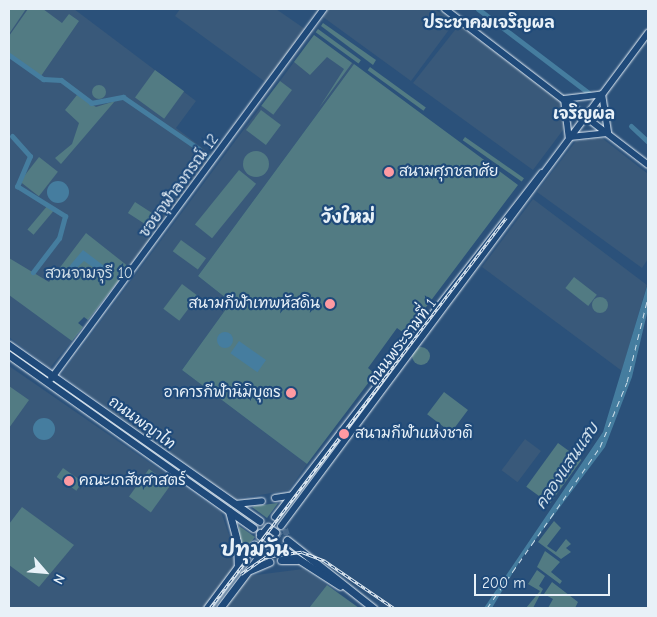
<!DOCTYPE html>
<meta charset="utf-8">
<style>
body{margin:0}
#map{position:relative;width:657px;height:617px;overflow:hidden;background:#2b517a;font-family:"Comic Neue","Playpen Sans Thai",sans-serif}
div>[style]{position:absolute}
[style*='--x']{left:calc(var(--x)*1px);top:calc(var(--y)*1px);width:calc(var(--w)*1px);rotate:calc(var(--a)*1deg)}
.built>*{inset:0;background:#39597a;transform-origin:0 0}
.green>*{inset:0;background:#527b83;transform-origin:0 0}
.round{border-radius:50%}
.water>*{inset:0;background:#457d9f;transform-origin:0 0}
.canal>*{height:5px;margin:-2.5px;padding:0 2.5px;transform-origin:2.5px;border-radius:2.5px;background:#457d9f}
.ferry>*{height:1px;margin-top:-0.5px;transform-origin:0;background:repeating-linear-gradient(90deg,#d0e0eb 0 6px,transparent 0 11px)}
.secondary-tunnel>*{height:6px;margin-top:-3px;transform-origin:0;background:repeating-linear-gradient(90deg,#47698d 0 6px,transparent 0 9px)}
.primary-tunnel>*{height:7px;margin-top:-3.5px;transform-origin:0;background:repeating-linear-gradient(90deg,#47698d 0 7px,transparent 0 10.5px)}
.roads{filter:drop-shadow(0 0 1px #e8f1f8) drop-shadow(0 0 1px #e8f1f8)}
.tertiary>*{height:5.5px;margin:-2.75px;padding:0 2.75px;transform-origin:2.75px;border-radius:2.75px;background:#1f4a7a}
.secondary>*{height:6px;margin:-3px;padding:0 3px;transform-origin:3px;border-radius:3px;background:#1f4a7a}
.primary>*{height:7px;margin:-3.5px;padding:0 3.5px;transform-origin:3.5px;border-radius:3.5px;background:#1f4a7a}
.rail>*{height:3px;margin-top:-1.5px;transform-origin:0;background:repeating-linear-gradient(90deg,#1f4a7a 0 4px,#e8f1f8 0 8px);box-sizing:border-box;border-block:1px solid #e8f1f8}
.dots>*{width:14px;height:14px;translate:-50% -50%;box-sizing:border-box;border:2px solid #1f4a7a;border-radius:50%}
span{translate:-50% -50%;white-space:nowrap;text-align:center;line-height:1.15;-webkit-text-stroke:4.5px #1f4a7a;paint-order:stroke}
.poi-label{font-size:15px;color:#e8f1f8}
.left{translate:0 -50%;text-align:left}
.right{translate:-100% -50%;text-align:right}
.street-label{font-size:15px;color:#e8f1f8}
.park-label{font-size:15px;color:#d2dfe6}
.neighbourhood-label{font-size:16px;color:#e8f1f8;font-weight:700}
.water-label{font-size:16px;color:#d0e0eb;font-style:italic}
.quarter-label{font-size:18px;color:#e8f1f8;font-weight:700}
.district-label{font-size:20px;color:#e8f1f8;font-weight:700}
.frame{position:absolute;inset:0;border:10px solid #e8f1f8;pointer-events:none}
.north{position:absolute;left:20px;top:547px;width:50px;height:50px;-webkit-text-stroke:4px #1f4a7a;paint-order:stroke;rotate:117deg;font-size:14px;font-weight:700;line-height:20px;text-align:center;color:#e8f1f8}
.north::after{content:'';display:block;margin:auto;width:18px;height:22px;background:#e8f1f8;clip-path:polygon(50% 0,100% 100%,50% 72%,0 100%)}
.scale{position:absolute;left:474px;top:574px;width:136px;height:22px;box-sizing:border-box;border:2px solid #e8f1f8;border-top:0;padding-left:6px;font-size:15px;line-height:18px;white-space:nowrap;color:#e8f1f8;-webkit-text-stroke:4px #1f4a7a;paint-order:stroke}
</style>
<div id="map">
<div class="built">
<i style="clip-path:polygon(9px 9px,74px 9px,196px 101px,176px 128px,212px 155px,157px 230px,151px 226px,147px 233px,152px 237px,88px 320px,84px 317px,78px 323px,83px 327px,50px 368px,9px 337px)"></i>
<i style="clip-path:polygon(180px 9px,276px 9px,305px 29px,268px 84px,175px 16px)"></i>
<i style="clip-path:polygon(329px 9px,435px 9px,454px 23px,411px 81px,323px 17px)"></i>
<i style="clip-path:polygon(459px 25px,559px 101px,566px 126px,533px 170px,413px 83px)"></i>
<i style="clip-path:polygon(314px 35px,354px 64px,198px 276px,231px 302px,182px 370px,307px 464px,289px 490px,236px 499px,61px 375px)"></i>
<i style="clip-path:polygon(602px 138px,648px 174px,648px 259px,642px 268px,537px 192px,576px 141px)"></i>
<i style="clip-path:polygon(533px 199px,647px 285px,622px 371px,482px 267px)"></i>
<i style="clip-path:polygon(9px 366px,221px 512px,233px 547px,233px 569px,203px 608px,9px 608px)"></i>
<i style="left:525px;top:439px;width:20px;height:39px;rotate:37deg"></i>
<i style="clip-path:polygon(303px 569px,327px 585px,309px 608px,225px 608px,249px 576px)"></i>
</div>
<div class="green">
<i style="clip-path:polygon(9px 9px,26px 9px,9px 34px)"></i>
<i style="clip-path:polygon(28px 9px,43px 9px,62px 23px,69px 14px,79px 21px,41px 76px,9px 53px,9px 36px)"></i>
<i style="clip-path:polygon(323px 23px,376px 60px,373px 65px,321px 26px)"></i>
<i style="left:318px;top:29px;width:53px;height:4px;rotate:36deg"></i>
<i style="clip-path:polygon(314px 35px,352px 63px,319px 108px,344px 69px,327px 57px,310px 75px,294px 62px)"></i>
<i style="clip-path:polygon(354px 64px,518px 185px,402px 339px,404px 333px,397px 328px,368px 368px,375px 374px,307px 464px,182px 370px,231px 302px,198px 276px)"></i>
<i style="left:370px;top:67px;width:69px;height:4px;rotate:36deg"></i>
<i style="left:155px;top:70px;width:36px;height:34px;rotate:36deg"></i>
<i style="left:280px;top:81px;width:15px;height:31px;rotate:37deg"></i>
<i class="round" style="left:92px;top:85px;width:14px;height:14px"></i>
<i style="clip-path:polygon(77px 95px,96px 107px,115px 101px,61px 164px,55px 158px,72px 144px,79px 123px,65px 110px)"></i>
<i style="left:261px;top:110px;width:25px;height:25px;rotate:37deg"></i>
<i style="left:465px;top:137px;width:72px;height:4px;rotate:35deg"></i>
<i class="round" style="left:243px;top:151px;width:26px;height:26px"></i>
<i style="left:39px;top:157px;width:24px;height:31px;rotate:38deg"></i>
<i style="left:239px;top:170px;width:22px;height:70px;rotate:39deg"></i>
<i style="left:135px;top:202px;width:30px;height:13px;rotate:33deg"></i>
<i style="left:48px;top:205px;width:8px;height:32px;rotate:40deg"></i>
<i style="clip-path:polygon(86px 233px,129px 267px,88px 320px,84px 317px,78px 323px,83px 327px,72px 341px,9px 295px,9px 258px,49px 282px)"></i>
<i style="left:181px;top:240px;width:31px;height:14px;rotate:36deg"></i>
<i style="left:574px;top:277px;width:29px;height:14px;rotate:38deg"></i>
<i style="left:182px;top:284px;width:20px;height:31px;rotate:37deg"></i>
<i class="round" style="left:592px;top:297px;width:16px;height:16px"></i>
<i class="round" style="left:412px;top:347px;width:18px;height:18px"></i>
<i style="clip-path:polygon(9px 386px,29px 400px,9px 428px)"></i>
<i style="left:444px;top:392px;width:30px;height:28px;rotate:37deg"></i>
<i style="left:558px;top:443px;width:29px;height:54px;rotate:36deg"></i>
<i style="left:63px;top:468px;width:24px;height:11px;rotate:35deg"></i>
<i style="left:149px;top:469px;width:27px;height:34px;rotate:36deg"></i>
<i style="clip-path:polygon(278px 503px,267px 518px,252px 507px,255px 506px)"></i>
<i style="clip-path:polygon(22px 507px,74px 545px,39px 587px,9px 565px,9px 524px)"></i>
<i style="clip-path:polygon(554px 521px,561px 528px,547px 546px,556px 552px,566px 539px,571px 544px,566px 548px,571px 552px,561px 559px,538px 542px)"></i>
<i style="clip-path:polygon(239px 526px,255px 537px,242px 553px,239px 534px)"></i>
<i style="clip-path:polygon(545px 551px,560px 562px,551px 572px,562px 581px,560px 584px,537px 567px)"></i>
<i style="clip-path:polygon(537px 570px,545px 576px,539px 586px,543px 589px,533px 608px,526px 608px,540px 591px,528px 584px)"></i>
<i style="clip-path:polygon(552px 582px,578px 602px,575px 608px,548px 608px,553px 599px,544px 594px)"></i>
<i style="clip-path:polygon(327px 585px,359px 608px,309px 608px)"></i>
</div>
<div class="water">
<i class="round" style="left:47px;top:181px;width:22px;height:22px"></i>
<i style="clip-path:polygon(83px 250px,112px 272px,108px 278px,84px 261px,66px 278px,62px 275px)"></i>
<i style="clip-path:polygon(648px 283px,648px 309px,632px 377px,605px 447px,521px 559px,492px 608px,484px 608px,603px 432px)"></i>
<i class="round" style="left:217px;top:332px;width:16px;height:16px"></i>
<i style="left:239px;top:341px;width:33px;height:15px;rotate:35deg"></i>
<i class="round" style="left:33px;top:418px;width:22px;height:22px"></i>
</div>
<div class="canal">
<i style="--x:478;--y:9;--w:141;--a:37.2"></i>
<i style="--x:9;--y:55;--w:42;--a:35.2"></i>
<i style="--x:43;--y:79;--w:18;--a:3"></i>
<i style="--x:61;--y:80;--w:38;--a:37"></i>
<i style="--x:91;--y:103;--w:33;--a:-11"></i>
<i style="--x:123;--y:97;--w:92;--a:34.4"></i>
<i style="--x:631;--y:126;--w:23;--a:43"></i>
<i style="--x:12;--y:136;--w:27;--a:48"></i>
<i style="--x:30;--y:156;--w:33;--a:113"></i>
<i style="--x:17;--y:186;--w:57;--a:32"></i>
<i style="--x:65;--y:216;--w:23;--a:105"></i>
<i style="--x:59;--y:238;--w:43;--a:127.4"></i>
<i style="--x:205;--y:154;--w:4;--a:45"></i>
</div>
<div class="ferry">
<i style="--x:487;--y:608;--w:197;--a:-54.9"></i>
<i style="--x:600;--y:447;--w:70;--a:-67.4"></i>
<i style="--x:627;--y:382;--w:88;--a:-76.1"></i>
</div>
<div class="secondary-tunnel">
<i style="--x:285;--y:529;--w:10;--a:73"></i>
</div>
<div class="primary-tunnel">
<i style="--x:275;--y:532;--w:14;--a:34"></i>
<i style="--x:263;--y:551;--w:12;--a:-55"></i>
</div>
<div class="roads">
<div class="tertiary">
<i style="--x:51;--y:379;--w:460;--a:-53.6"></i>
</div>
<div class="secondary">
<i style="--x:445;--y:9;--w:256;--a:37.5"></i>
<i style="--x:602;--y:94;--w:39;--a:81"></i>
<i style="--x:564;--y:99;--w:39;--a:83"></i>
<i style="--x:564;--y:99;--w:38;--a:-7"></i>
<i style="--x:570;--y:137;--w:37;--a:-6"></i>
<i style="--x:275;--y:498;--w:18;--a:-9"></i>
<i style="--x:235;--y:504;--w:27;--a:-6"></i>
<i style="--x:275;--y:517;--w:435;--a:-52.2"></i>
<i style="--x:281;--y:526;--w:615;--a:-53.34"></i>
</div>
<div class="primary">
<i style="--x:9;--y:345;--w:306;--a:35.1"></i>
<i style="--x:9;--y:355;--w:299;--a:35.3"></i>
<i style="--x:229;--y:511;--w:27;--a:75"></i>
<i style="--x:260;--y:533;--w:12;--a:35"></i>
<i style="--x:260;--y:536;--w:12;--a:-48"></i>
<i style="--x:268;--y:527;--w:9;--a:36"></i>
<i style="--x:287;--y:540;--w:110;--a:38.3"></i>
<i style="--x:237;--y:541;--w:27;--a:88"></i>
<i style="--x:281;--y:548;--w:70;--a:32.8"></i>
<i style="--x:281;--y:560;--w:16;--a:0"></i>
<i style="--x:250;--y:570;--w:21;--a:-23"></i>
<i style="--x:207;--y:608;--w:79;--a:-53.3"></i>
<i style="--x:220;--y:608;--w:71;--a:-53"></i>
</div>
</div>
<div class="rail">
<i style="--x:241;--y:574;--w:29;--a:-35"></i>
<i style="--x:265;--y:557;--w:37;--a:-8"></i>
<i style="--x:302;--y:552;--w:25;--a:21"></i>
<i style="--x:325;--y:561;--w:83;--a:34.3"></i>
<i style="--x:210;--y:608;--w:490;--a:-52.8"></i>
</div>
<div class="dots">
<i style="left:389px;top:172px;background:#ff9aa2"></i>
<i style="left:330px;top:304px;background:#ff9aa2"></i>
<i style="left:291px;top:393px;background:#ff9aa2"></i>
<i style="left:344px;top:434px;background:#ff9aa2"></i>
<i style="left:69px;top:481px;background:#ff9aa2"></i>
</div>
<div class="poi-label">
<span class="left" style="left:399px;top:172px">สนามศุภชลาศัย</span>
<span class="right" style="left:320px;top:304px">สนามกีฬาเทพหัสดิน</span>
<span class="right" style="left:281px;top:393px">อาคารกีฬานิมิบุตร</span>
<span class="left" style="left:355px;top:434px">สนามกีฬาแห่งชาติ</span>
<span class="left" style="left:79px;top:481px">คณะเภสัชศาสตร์</span>
</div>
<div class="street-label">
<span style="left:179px;top:186px;rotate:-54deg">ซอยจุฬาลงกรณ์ 12</span>
<span style="left:402px;top:342px;rotate:-53deg">ถนนพระรามที่ 1</span>
<span style="left:142px;top:423px;rotate:36deg">ถนนพญาไท</span>
</div>
<div class="park-label">
<span style="left:89px;top:274px">สวนจามจุรี 10</span>
</div>
<div class="neighbourhood-label">
<span style="left:489px;top:23px">ประชาคมเจริญผล</span>
<span style="left:584px;top:114px">เจริญผล</span>
</div>
<div class="water-label">
<span style="left:567px;top:466px;rotate:-56deg">คลองแสนแสบ</span>
</div>
<div class="quarter-label">
<span style="left:348px;top:218px">วังใหม่</span>
</div>
<div class="district-label">
<span style="left:255px;top:549px">ปทุมวัน</span>
</div>
<div class="frame"></div>
<div class="north">N</div>
<div class="scale">200 m</div>
</div>
